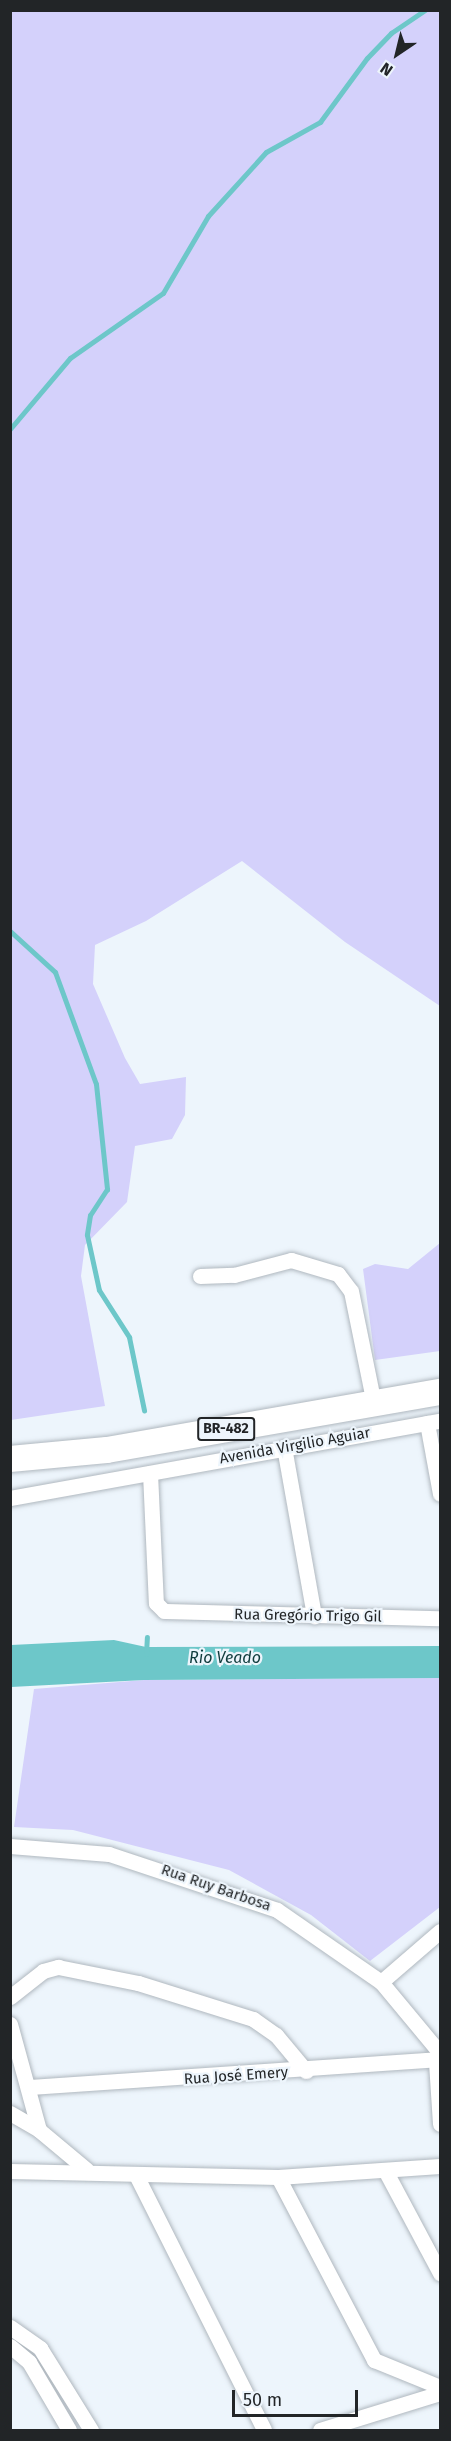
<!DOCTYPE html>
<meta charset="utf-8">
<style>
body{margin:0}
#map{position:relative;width:451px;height:2441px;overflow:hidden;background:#edf5fc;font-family:"Fira Sans",sans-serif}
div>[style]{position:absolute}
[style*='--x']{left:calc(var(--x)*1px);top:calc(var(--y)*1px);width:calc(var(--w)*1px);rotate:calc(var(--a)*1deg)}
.green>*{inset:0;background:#d4d1fb}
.water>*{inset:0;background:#6dc7c9}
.stream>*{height:5px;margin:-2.5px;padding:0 2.5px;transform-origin:2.5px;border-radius:2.5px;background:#6dc7c9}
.roads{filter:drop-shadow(0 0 2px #b0b8bf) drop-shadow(0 0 2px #b0b8bf)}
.minor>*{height:15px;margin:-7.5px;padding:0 7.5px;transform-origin:7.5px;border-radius:7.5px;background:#fff}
.trunk>*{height:26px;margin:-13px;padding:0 13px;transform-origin:13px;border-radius:13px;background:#fff}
span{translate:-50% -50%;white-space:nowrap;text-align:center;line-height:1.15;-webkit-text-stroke:4.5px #edf5fc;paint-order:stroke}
.shield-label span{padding:2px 4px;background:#edf5fc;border:2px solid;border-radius:4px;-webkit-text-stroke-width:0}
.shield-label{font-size:14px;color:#222527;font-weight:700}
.street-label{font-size:15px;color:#222527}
.water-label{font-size:16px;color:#103c3d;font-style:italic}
.frame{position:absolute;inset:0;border:12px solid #222527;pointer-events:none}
.north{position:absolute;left:367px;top:24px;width:60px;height:60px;-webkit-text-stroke:4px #edf5fc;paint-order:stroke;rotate:215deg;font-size:16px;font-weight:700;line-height:24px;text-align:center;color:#222527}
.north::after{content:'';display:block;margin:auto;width:21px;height:27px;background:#222527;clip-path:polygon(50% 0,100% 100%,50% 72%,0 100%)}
.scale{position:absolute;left:232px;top:2390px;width:126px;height:27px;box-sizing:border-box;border:3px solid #222527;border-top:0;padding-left:8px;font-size:18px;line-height:21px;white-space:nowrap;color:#222527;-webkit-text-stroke:4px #edf5fc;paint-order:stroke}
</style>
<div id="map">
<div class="green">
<i style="clip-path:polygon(11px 10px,440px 11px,440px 1006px,345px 942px,242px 861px,146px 921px,95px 945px,93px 984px,125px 1058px,140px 1084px,186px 1077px,185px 1115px,172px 1139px,135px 1146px,127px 1202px,85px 1245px,81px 1276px,105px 1406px,11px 1420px)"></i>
<i style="clip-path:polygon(440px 1243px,440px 1351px,375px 1360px,363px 1269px,375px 1264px,408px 1269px)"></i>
<i style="clip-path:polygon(440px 1678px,440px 1907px,370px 1961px,311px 1915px,229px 1870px,73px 1830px,14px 1827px,34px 1689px,144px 1680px)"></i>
</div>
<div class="water">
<i style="clip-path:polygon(114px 1640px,146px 1647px,440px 1646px,440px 1678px,144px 1680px,11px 1687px,11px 1645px)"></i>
</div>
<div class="stream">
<i style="--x:10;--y:429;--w:93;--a:-49.8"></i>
<i style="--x:70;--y:358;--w:113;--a:-35"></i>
<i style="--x:163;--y:293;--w:89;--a:-59.7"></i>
<i style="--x:208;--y:216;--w:86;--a:-47.8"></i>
<i style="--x:266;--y:152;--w:62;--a:-29.1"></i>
<i style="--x:320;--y:122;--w:79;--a:-53.7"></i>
<i style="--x:367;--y:58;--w:35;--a:-46"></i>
<i style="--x:391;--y:33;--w:41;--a:-34.1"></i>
<i style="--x:10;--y:931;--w:61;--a:42.3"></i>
<i style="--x:55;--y:972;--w:119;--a:69.9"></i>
<i style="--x:96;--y:1084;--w:106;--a:84"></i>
<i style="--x:107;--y:1189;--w:31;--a:123"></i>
<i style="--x:90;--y:1215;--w:20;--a:99"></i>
<i style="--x:87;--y:1235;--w:56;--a:77.7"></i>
<i style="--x:99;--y:1290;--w:56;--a:57.4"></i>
<i style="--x:129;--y:1337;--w:75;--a:78.4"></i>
<i style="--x:146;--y:1654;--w:17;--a:-87"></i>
</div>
<div class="roads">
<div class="minor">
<i style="--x:200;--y:1276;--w:34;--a:-2"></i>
<i style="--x:234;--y:1275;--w:59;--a:-14.7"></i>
<i style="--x:291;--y:1260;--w:49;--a:16.6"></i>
<i style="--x:338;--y:1274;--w:21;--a:53"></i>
<i style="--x:351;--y:1291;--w:115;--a:78.5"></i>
<i style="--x:427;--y:1423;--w:72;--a:79.6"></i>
<i style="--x:284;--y:1447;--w:172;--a:79.9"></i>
<i style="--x:150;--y:1473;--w:130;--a:87.4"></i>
<i style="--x:156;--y:1603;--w:11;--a:45"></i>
<i style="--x:164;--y:1611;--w:276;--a:1.5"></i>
<i style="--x:10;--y:1498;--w:437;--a:-10.2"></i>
<i style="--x:10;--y:1846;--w:99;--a:4.6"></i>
<i style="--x:109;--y:1854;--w:177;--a:18.4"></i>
<i style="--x:277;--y:1910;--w:126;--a:34.7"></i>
<i style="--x:381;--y:1982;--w:92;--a:50.3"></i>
<i style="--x:381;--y:1982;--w:78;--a:-40.8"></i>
<i style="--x:10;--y:1997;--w:42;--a:-38.2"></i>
<i style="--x:43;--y:1971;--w:16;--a:-15"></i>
<i style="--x:58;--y:1967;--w:82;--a:11.3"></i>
<i style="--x:138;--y:1983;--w:121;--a:17.4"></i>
<i style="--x:253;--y:2019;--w:28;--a:35"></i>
<i style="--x:276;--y:2035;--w:47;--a:50.2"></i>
<i style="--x:10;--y:2024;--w:110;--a:74.7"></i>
<i style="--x:39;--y:2130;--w:62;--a:39.8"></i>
<i style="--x:436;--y:2062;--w:62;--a:86.3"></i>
<i style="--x:30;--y:2087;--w:411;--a:-3.9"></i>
<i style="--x:10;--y:2113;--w:34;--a:30"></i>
<i style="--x:10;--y:2171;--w:268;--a:1.3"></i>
<i style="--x:278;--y:2177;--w:162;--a:-3.9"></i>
<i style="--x:386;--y:2172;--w:115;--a:61.9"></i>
<i style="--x:136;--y:2175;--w:285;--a:63.3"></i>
<i style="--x:278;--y:2177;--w:207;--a:62.3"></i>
<i style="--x:374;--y:2360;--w:71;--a:22.2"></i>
<i style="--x:10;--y:2327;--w:37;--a:35"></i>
<i style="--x:40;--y:2348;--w:97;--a:58.1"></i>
<i style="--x:10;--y:2346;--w:25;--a:40"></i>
<i style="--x:29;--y:2362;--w:79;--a:59.5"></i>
<i style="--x:320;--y:2430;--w:126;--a:-17.1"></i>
</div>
<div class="trunk">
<i style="--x:10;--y:1459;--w:97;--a:-5.3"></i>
<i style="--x:107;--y:1450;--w:338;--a:-9.9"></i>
</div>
</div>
<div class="shield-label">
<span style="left:226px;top:1429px">BR-482</span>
</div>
<div class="street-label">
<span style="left:295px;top:1446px;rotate:-10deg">Avenida Virgilio Aguiar</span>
<span style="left:308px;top:1616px;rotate:1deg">Rua Gregório Trigo Gil</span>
<span style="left:216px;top:1888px;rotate:19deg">Rua Ruy Barbosa</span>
<span style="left:236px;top:2076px;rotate:-4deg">Rua José Emery</span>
</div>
<div class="water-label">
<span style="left:225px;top:1658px">Rio Veado</span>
</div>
<div class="frame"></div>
<div class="north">N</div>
<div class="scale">50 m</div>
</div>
